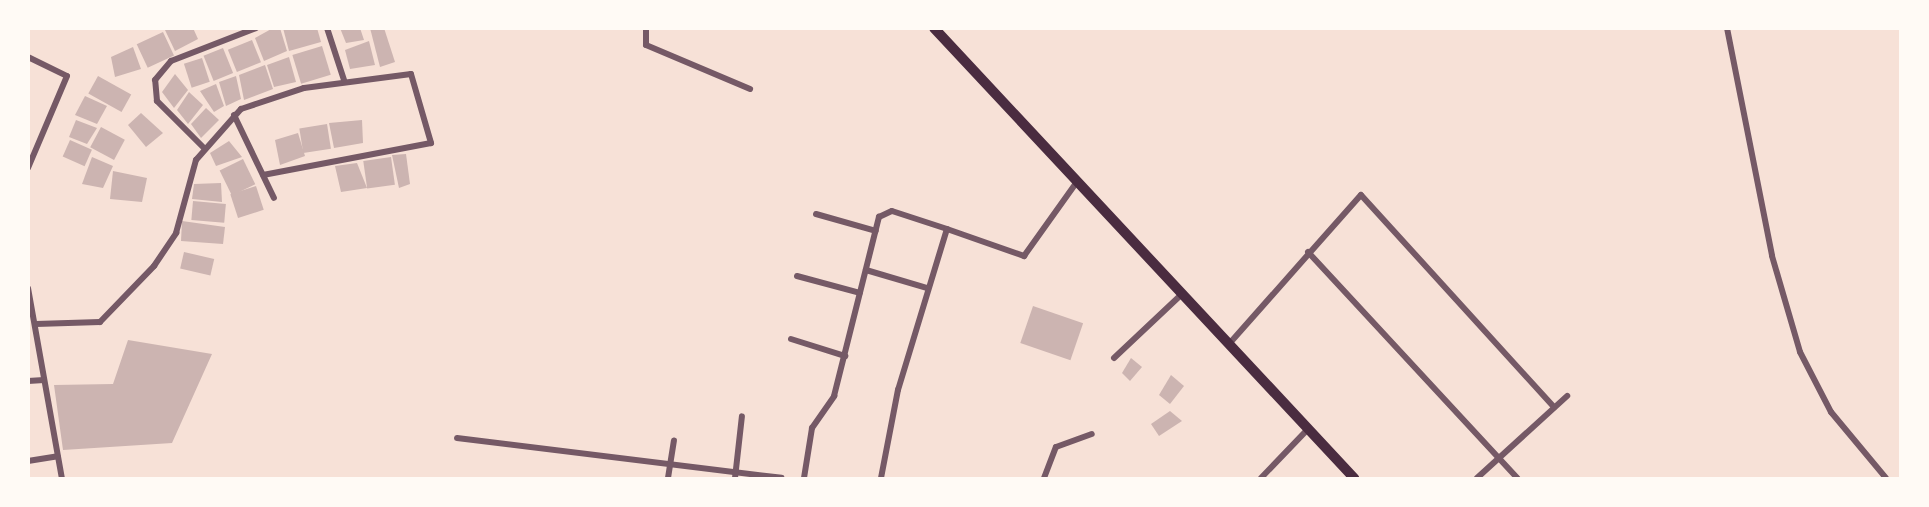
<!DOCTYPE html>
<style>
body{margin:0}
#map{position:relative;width:1929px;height:507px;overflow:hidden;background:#f7e1d7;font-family:"Noto Sans",sans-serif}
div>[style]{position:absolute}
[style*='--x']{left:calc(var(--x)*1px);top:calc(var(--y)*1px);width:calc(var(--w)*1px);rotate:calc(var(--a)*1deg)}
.building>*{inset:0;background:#ccb4b1;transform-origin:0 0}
.minor>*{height:6px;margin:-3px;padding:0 3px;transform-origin:3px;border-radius:3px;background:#755966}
.trunk>*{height:10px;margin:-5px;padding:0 5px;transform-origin:5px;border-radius:5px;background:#4a2c40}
span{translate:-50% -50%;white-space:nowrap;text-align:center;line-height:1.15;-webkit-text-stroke:6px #fffaf5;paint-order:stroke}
.frame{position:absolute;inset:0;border:30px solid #fffaf5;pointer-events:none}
</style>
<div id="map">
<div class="building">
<i style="clip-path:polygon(193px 28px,198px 39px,175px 51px,165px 30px)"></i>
<i style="clip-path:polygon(273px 28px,280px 28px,287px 51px,264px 61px,255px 38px)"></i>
<i style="clip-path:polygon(283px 28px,317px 28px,321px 42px,289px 51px)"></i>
<i style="clip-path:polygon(340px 28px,360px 28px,364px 40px,346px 43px)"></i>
<i style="clip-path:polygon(370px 28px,384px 28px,395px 62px,380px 67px)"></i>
<i style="left:163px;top:32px;width:26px;height:29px;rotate:65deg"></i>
<i style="left:252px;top:40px;width:24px;height:26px;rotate:68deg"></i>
<i style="clip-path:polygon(369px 41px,375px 65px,350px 69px,345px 50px)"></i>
<i style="left:322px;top:46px;width:30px;height:31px;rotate:73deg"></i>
<i style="clip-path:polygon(133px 47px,141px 69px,115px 77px,111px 57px)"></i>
<i style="left:223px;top:48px;width:27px;height:21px;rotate:68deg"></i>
<i style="clip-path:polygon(289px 57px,296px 82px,274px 87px,267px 65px)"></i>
<i style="left:202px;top:58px;width:25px;height:19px;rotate:72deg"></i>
<i style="clip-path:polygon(265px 65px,273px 89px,244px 100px,239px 75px)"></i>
<i style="clip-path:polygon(175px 74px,188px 90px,174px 108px,162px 92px)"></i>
<i style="left:98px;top:76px;width:38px;height:20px;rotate:29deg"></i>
<i style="clip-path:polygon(236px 76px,241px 99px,226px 106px,219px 82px)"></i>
<i style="clip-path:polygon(216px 84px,224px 106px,214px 112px,200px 91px)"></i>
<i style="clip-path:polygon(189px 92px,203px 105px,188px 124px,177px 110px)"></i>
<i style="clip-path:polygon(85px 96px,107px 106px,97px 124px,75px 115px)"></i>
<i style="clip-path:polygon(206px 108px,219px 120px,201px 138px,191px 124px)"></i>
<i style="clip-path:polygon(141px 113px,163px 133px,146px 147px,128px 125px)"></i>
<i style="clip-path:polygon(76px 120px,97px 128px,87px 144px,69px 137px)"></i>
<i style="clip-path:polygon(362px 120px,363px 143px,334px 148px,329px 123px)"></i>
<i style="left:327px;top:124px;width:25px;height:28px;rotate:81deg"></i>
<i style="left:101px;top:127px;width:27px;height:23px;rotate:28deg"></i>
<i style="clip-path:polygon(298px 133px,305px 156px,280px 165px,275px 140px)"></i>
<i style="left:70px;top:140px;width:24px;height:18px;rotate:24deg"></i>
<i style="clip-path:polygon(229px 141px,242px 157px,216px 166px,210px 153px)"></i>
<i style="clip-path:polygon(406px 154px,410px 184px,399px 188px,392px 155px)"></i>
<i style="clip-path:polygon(92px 157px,113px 166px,103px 188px,82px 184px)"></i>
<i style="left:391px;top:157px;width:28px;height:28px;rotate:82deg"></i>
<i style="left:243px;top:159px;width:28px;height:26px;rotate:64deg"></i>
<i style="clip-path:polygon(357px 163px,367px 188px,341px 192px,335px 166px)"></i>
<i style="clip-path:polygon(113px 171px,147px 178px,142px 202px,110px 199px)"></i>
<i style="clip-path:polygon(221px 183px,222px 202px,192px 199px,194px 184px)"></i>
<i style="left:256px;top:186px;width:25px;height:27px;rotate:72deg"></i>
<i style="left:193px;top:201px;width:33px;height:19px;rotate:5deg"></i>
<i style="clip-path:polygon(182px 221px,225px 227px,223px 244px,181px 241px)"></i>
<i style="left:184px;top:252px;width:31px;height:17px;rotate:13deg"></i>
<i style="left:1033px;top:306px;width:53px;height:39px;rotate:19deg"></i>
<i style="clip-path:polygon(128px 340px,212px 354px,172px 443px,63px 450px,54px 385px,113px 384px)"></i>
<i style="clip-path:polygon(1131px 358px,1142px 367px,1130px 381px,1122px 373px)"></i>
<i style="clip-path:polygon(1171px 375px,1184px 386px,1170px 404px,1159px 395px)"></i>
<i style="clip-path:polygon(1170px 411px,1182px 421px,1159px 436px,1151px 424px)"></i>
</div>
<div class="minor">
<i style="--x:327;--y:28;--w:55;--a:71.9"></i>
<i style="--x:646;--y:28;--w:17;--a:90"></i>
<i style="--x:646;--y:45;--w:113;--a:22.9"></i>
<i style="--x:1727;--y:28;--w:232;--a:78.8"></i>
<i style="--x:1772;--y:256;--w:100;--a:73.7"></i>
<i style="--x:1800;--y:352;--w:68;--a:62.7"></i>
<i style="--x:1831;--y:412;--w:86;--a:50.2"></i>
<i style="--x:28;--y:57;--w:43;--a:26"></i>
<i style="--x:67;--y:76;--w:100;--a:113"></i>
<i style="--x:234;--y:115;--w:92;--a:64.3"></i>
<i style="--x:205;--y:149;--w:68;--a:-135"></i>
<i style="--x:157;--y:101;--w:21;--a:-95"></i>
<i style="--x:155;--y:80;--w:25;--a:-50"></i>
<i style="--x:171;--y:61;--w:91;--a:-21.2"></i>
<i style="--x:816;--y:214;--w:62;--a:15.8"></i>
<i style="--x:1308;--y:252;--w:308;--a:47.2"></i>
<i style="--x:866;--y:270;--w:64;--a:16.4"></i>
<i style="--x:797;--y:276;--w:65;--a:15.1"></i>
<i style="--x:28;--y:288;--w:193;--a:79.9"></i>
<i style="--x:36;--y:324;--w:64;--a:-1.8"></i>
<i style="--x:100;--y:322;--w:78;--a:-46"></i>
<i style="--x:154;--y:266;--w:40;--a:-56"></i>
<i style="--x:176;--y:233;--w:76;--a:-74.7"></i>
<i style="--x:196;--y:160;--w:68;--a:-48.6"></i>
<i style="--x:241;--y:109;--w:66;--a:-18.4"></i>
<i style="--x:304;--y:88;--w:108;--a:-7.5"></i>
<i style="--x:411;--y:74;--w:72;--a:73.8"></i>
<i style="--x:431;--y:143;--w:171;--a:169.2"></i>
<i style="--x:791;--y:339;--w:57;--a:17.5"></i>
<i style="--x:1229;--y:344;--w:199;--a:-48.5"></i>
<i style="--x:1361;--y:195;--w:287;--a:47.7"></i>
<i style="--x:1114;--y:358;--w:93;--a:-43.3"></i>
<i style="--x:28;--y:381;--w:16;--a:-4"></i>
<i style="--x:457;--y:438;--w:327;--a:7"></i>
<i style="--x:28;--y:461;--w:30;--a:-9"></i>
<i style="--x:668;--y:478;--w:38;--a:-81"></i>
<i style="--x:735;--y:478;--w:62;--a:-83.6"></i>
<i style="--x:804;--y:478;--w:51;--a:-80.9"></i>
<i style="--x:812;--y:428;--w:39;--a:-55"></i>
<i style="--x:834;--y:396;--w:185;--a:-75.9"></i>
<i style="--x:879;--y:217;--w:14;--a:-25"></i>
<i style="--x:892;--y:211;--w:58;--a:18.1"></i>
<i style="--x:881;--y:478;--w:90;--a:-79.1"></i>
<i style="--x:898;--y:390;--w:168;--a:-73.1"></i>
<i style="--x:947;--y:229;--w:82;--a:19.3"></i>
<i style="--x:1024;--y:256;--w:90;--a:-54.5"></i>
<i style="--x:1044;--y:478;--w:33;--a:-69"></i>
<i style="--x:1056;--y:447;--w:38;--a:-20"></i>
<i style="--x:1261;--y:478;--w:66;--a:-46.2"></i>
<i style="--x:1477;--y:478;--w:122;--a:-42.3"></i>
</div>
<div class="trunk">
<i style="--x:934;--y:28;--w:616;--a:46.97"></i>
</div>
<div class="frame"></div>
</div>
